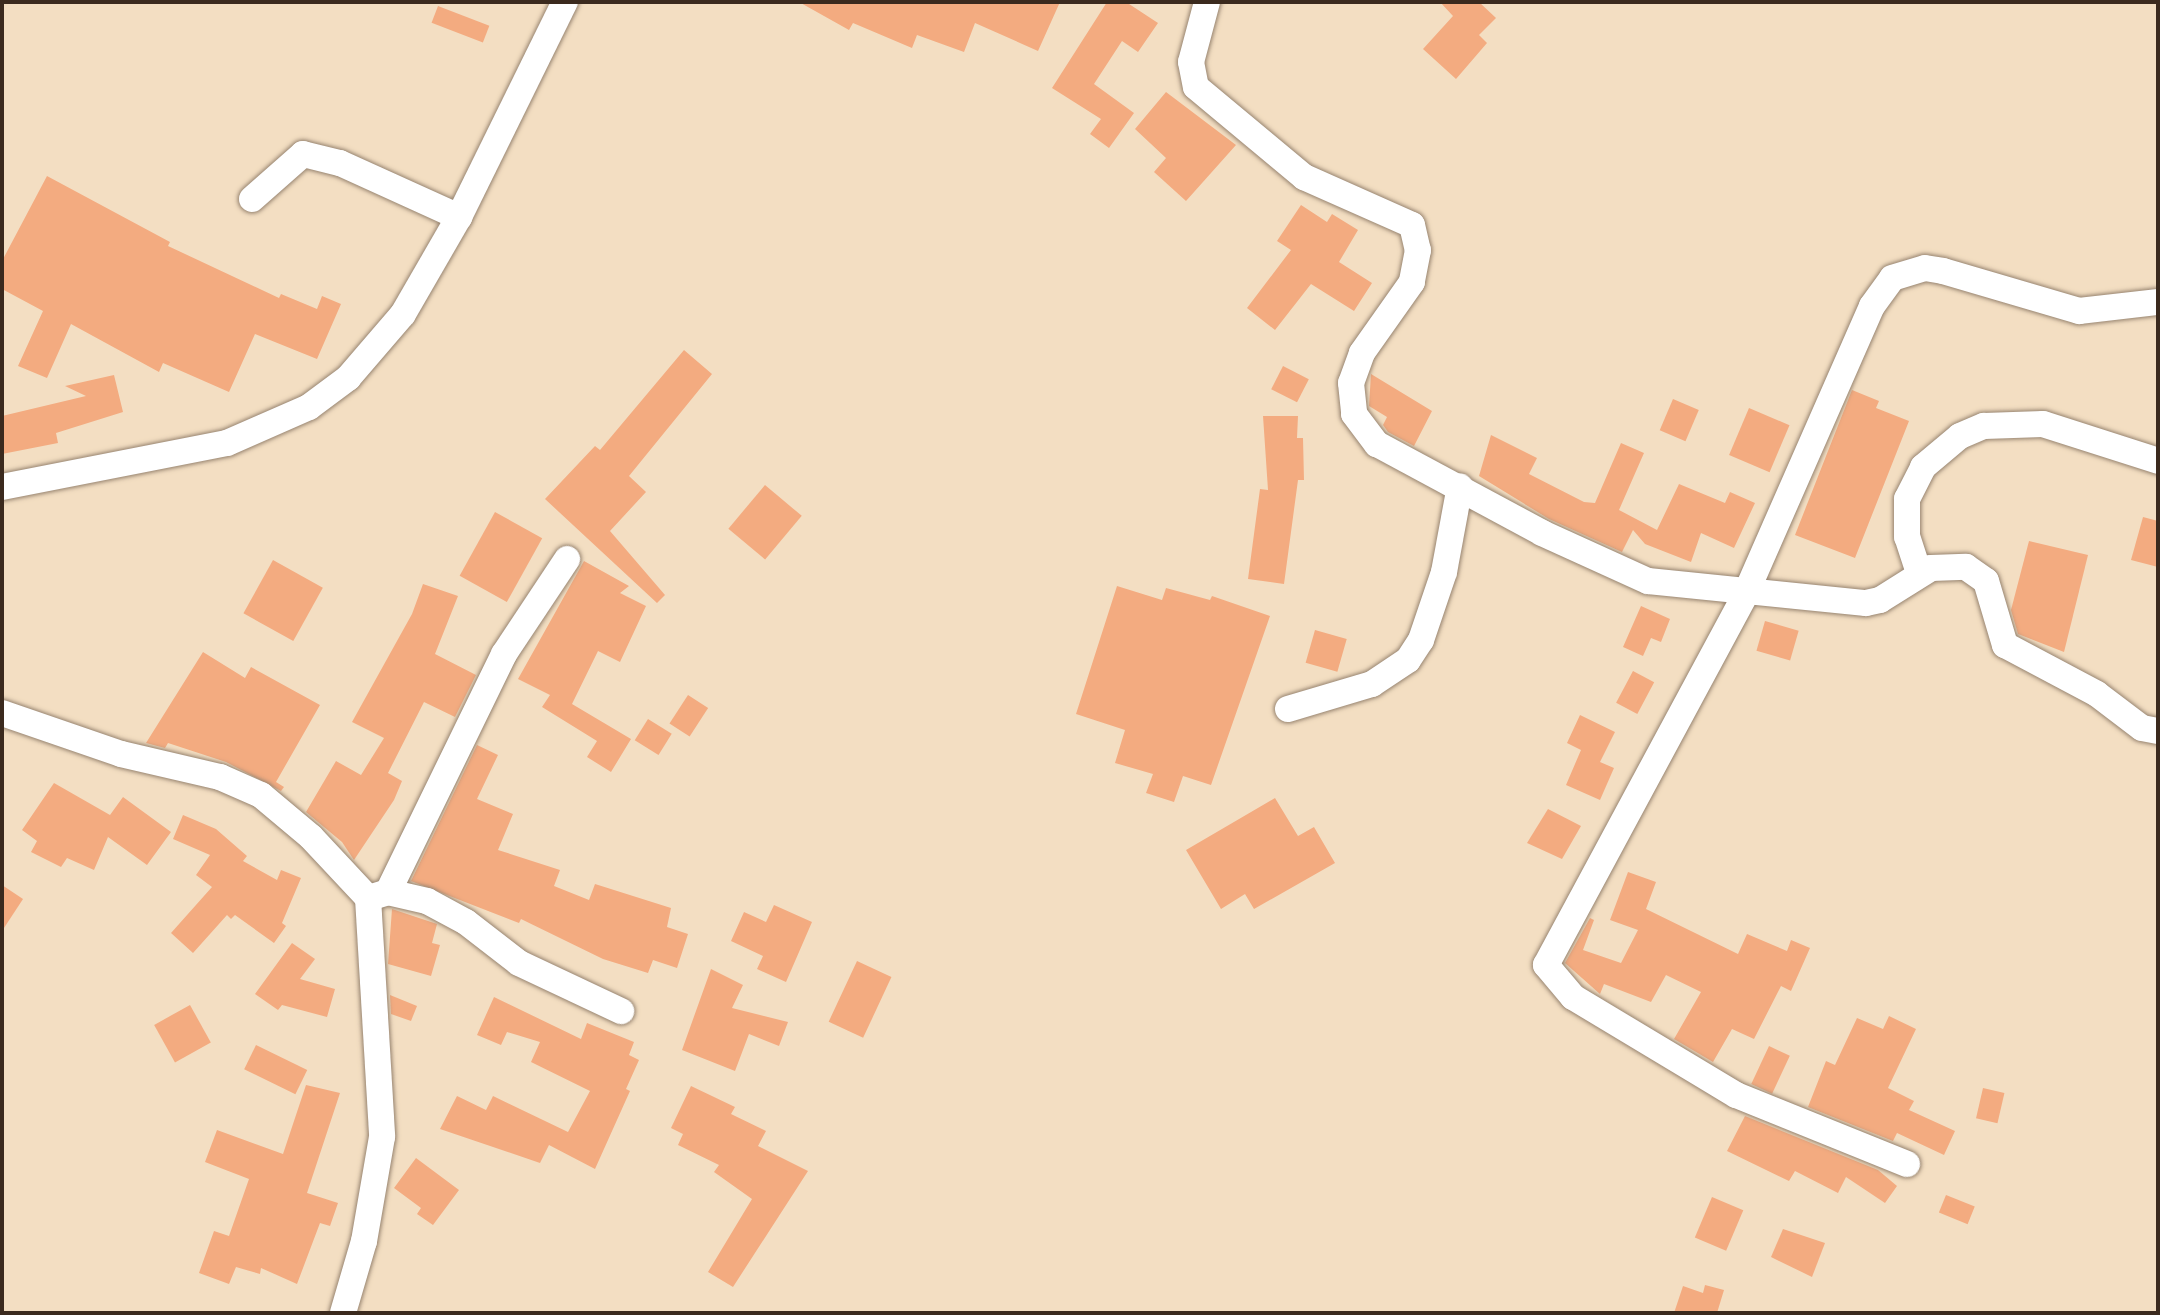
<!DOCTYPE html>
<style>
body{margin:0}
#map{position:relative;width:2160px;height:1315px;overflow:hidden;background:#f3dec2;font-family:"Sorts Mill Goudy",serif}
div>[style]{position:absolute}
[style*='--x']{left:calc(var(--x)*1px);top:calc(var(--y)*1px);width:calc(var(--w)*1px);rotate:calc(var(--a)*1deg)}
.building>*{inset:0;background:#f3ab80;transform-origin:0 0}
.roads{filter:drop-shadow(0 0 2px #978470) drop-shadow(0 0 2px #978470)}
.minor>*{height:26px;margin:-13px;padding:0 13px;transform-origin:13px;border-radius:13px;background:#fff}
span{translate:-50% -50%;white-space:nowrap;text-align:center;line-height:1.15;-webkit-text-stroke:6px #fdfcf7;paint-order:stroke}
.frame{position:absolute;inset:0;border:4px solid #3b2a1e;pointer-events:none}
</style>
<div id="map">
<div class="building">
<i style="clip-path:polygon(799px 2px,1060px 2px,1038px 51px,975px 23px,964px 52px,917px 35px,912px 48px,853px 23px,849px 30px)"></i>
<i style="clip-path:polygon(1107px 2px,1126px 2px,1158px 23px,1138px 52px,1122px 41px,1094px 84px,1134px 113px,1109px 148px,1090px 134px,1101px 119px,1052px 88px)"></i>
<i style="clip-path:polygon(1440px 2px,1479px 2px,1496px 18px,1479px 35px,1487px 43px,1456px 79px,1423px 49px,1453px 16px)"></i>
<i style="left:438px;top:6px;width:55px;height:18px;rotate:21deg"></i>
<i style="clip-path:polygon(1166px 92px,1236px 145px,1186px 201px,1154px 172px,1166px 158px,1135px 129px)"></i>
<i style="clip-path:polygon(47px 176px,170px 242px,168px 246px,279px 298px,281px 294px,317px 309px,322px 296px,341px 304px,317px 359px,255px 334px,229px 392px,163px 363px,159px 372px,71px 324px,47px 378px,18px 366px,43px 311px,2px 289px,2px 261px)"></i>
<i style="clip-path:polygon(1301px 205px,1327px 222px,1332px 214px,1358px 230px,1339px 262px,1372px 283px,1354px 311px,1311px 284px,1275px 330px,1247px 308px,1291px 250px,1277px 241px)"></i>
<i style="clip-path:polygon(684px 350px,712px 374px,629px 476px,646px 492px,610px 531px,665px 595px,657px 603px,545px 499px,595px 446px,600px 450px)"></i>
<i style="left:1283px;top:366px;width:29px;height:26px;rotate:27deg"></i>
<i style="clip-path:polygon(1371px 374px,1432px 411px,1414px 446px,1388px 432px,1383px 425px,1387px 417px,1369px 406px)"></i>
<i style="clip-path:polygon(114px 375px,123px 412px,56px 433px,58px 443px,2px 454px,2px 416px,86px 396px,65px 386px)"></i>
<i style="clip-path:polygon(1852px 390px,1879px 401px,1876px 408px,1909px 421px,1855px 558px,1795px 535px)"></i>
<i style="left:1673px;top:399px;width:28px;height:34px;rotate:23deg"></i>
<i style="left:1749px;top:408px;width:44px;height:51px;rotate:23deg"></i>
<i style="clip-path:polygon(1263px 416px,1298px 416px,1297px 438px,1303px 438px,1304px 480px,1298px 480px,1284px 584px,1248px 579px,1260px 489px,1268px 490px)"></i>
<i style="clip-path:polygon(1491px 435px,1537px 458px,1529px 474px,1584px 502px,1595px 503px,1621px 443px,1644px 453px,1619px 510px,1657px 530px,1679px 484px,1725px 503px,1730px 492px,1755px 503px,1734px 548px,1701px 533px,1691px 562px,1645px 544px,1633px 530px,1622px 552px,1549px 519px,1479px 476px)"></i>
<i style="left:765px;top:485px;width:48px;height:57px;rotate:40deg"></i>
<i style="left:495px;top:512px;width:54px;height:73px;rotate:29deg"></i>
<i style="clip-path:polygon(2143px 517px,2158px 521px,2158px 567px,2131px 560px)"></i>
<i style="clip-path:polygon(2029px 541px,2088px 555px,2064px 652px,2018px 634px,2011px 610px)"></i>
<i style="left:273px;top:560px;width:57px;height:61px;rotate:29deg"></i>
<i style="clip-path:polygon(584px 561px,629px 586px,620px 593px,646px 606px,620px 662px,598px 651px,572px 704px,631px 739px,611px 772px,587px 757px,597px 741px,542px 707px,550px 695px,518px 679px)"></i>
<i style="clip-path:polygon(423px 584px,458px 596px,435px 654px,476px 675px,455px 717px,424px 702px,388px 773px,402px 781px,394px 800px,354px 860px,342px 842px,306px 812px,336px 761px,361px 775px,384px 738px,352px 722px,412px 614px)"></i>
<i style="clip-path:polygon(1117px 586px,1162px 600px,1166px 588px,1210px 600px,1212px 596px,1270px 616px,1211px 785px,1183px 776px,1174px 802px,1146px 793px,1153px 774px,1115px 763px,1125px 730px,1076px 714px)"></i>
<i style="clip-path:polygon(1641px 606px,1670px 619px,1661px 642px,1651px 638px,1643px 656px,1623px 647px)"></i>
<i style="left:1765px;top:621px;width:35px;height:31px;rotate:16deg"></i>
<i style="left:1315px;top:630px;width:33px;height:34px;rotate:16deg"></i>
<i style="clip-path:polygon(203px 652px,245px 678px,251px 667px,320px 705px,276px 782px,284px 787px,281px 791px,226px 762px,168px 743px,165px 748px,146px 743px)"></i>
<i style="left:1633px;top:671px;width:24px;height:36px;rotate:28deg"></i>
<i style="left:688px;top:695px;width:24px;height:34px;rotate:33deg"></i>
<i style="clip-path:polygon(1580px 715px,1615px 732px,1600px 762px,1614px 768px,1600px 800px,1566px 785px,1581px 750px,1567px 743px)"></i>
<i style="left:648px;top:719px;width:28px;height:25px;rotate:32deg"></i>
<i style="clip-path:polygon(477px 745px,498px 755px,477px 799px,513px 814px,498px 850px,560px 870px,554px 886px,589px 900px,595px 884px,671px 908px,667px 927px,688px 934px,677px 968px,653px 960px,648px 973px,603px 959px,521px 919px,519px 923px,411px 881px)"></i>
<i style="clip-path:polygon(54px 783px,110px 815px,123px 797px,171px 832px,147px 865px,108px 837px,94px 870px,67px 858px,61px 867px,31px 852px,37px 841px,22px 830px)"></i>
<i style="clip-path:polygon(1275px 798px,1298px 836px,1314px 827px,1335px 863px,1254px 909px,1245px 894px,1221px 909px,1186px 850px)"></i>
<i style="clip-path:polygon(1548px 809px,1581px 826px,1562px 859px,1527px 843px)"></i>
<i style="clip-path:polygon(183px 815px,216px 829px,247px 856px,243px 861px,277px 880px,281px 870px,301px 878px,282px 923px,286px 926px,274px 943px,235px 915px,231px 919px,227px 915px,193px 953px,171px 933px,212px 887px,196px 875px,210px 855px,173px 839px)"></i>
<i style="clip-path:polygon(1628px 872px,1656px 882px,1646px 909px,1738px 954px,1747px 934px,1787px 951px,1791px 940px,1810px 948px,1791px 991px,1781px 986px,1754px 1039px,1732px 1029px,1713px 1062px,1674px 1039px,1701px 992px,1666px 975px,1651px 1002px,1604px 984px,1600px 994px,1565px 963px,1590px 918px,1594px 920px,1583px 950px,1621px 963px,1638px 930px,1610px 920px)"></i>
<i style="clip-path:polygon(2px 885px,23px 899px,2px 931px)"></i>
<i style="clip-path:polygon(774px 905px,812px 922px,786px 982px,757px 969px,763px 956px,731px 941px,744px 912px,766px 922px)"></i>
<i style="clip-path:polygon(392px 909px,437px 924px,432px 943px,440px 945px,431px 976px,388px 964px)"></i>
<i style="clip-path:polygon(292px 943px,315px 959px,300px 979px,335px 989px,327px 1017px,282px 1005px,278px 1010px,255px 994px)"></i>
<i style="left:857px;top:961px;width:38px;height:67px;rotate:25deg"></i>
<i style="clip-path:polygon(711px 969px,743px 985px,732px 1008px,788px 1022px,779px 1046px,749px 1034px,735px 1071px,682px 1050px)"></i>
<i style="clip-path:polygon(390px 995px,417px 1006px,411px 1021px,391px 1014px)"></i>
<i style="clip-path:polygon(494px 997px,581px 1039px,587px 1023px,634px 1042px,629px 1055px,639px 1060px,626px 1089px,630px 1091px,595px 1169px,549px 1145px,540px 1163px,440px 1129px,457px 1096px,486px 1110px,493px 1096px,568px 1132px,590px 1091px,531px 1062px,540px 1042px,507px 1032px,501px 1045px,477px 1035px)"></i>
<i style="left:190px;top:1005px;width:43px;height:41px;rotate:61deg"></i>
<i style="clip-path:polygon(1889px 1016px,1916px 1029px,1888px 1088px,1914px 1101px,1909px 1110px,1955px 1131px,1944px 1155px,1897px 1133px,1893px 1141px,1808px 1107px,1826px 1061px,1835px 1065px,1857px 1018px,1883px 1029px)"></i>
<i style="left:256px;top:1045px;width:57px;height:27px;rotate:26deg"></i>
<i style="left:1769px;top:1046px;width:23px;height:42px;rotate:25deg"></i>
<i style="clip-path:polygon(306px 1085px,340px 1093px,307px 1193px,338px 1203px,330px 1226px,320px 1223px,297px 1284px,261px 1268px,260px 1274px,236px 1267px,229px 1284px,199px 1273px,214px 1231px,229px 1236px,249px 1179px,205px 1162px,217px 1130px,283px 1154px)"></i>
<i style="clip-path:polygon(691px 1086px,735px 1107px,731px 1114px,766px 1131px,758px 1146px,808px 1171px,733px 1287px,708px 1272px,752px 1199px,714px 1172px,719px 1165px,678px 1145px,683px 1134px,671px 1128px)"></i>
<i style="left:1983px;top:1088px;width:22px;height:31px;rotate:13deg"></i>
<i style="clip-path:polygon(1745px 1116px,1878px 1170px,1897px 1186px,1885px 1203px,1846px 1177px,1838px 1193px,1795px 1171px,1789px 1181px,1727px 1151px)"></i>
<i style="clip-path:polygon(416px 1158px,459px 1190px,433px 1225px,417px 1214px,421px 1208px,394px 1188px)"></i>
<i style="left:1946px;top:1195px;width:31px;height:19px;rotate:22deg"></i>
<i style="left:1712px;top:1197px;width:34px;height:44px;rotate:23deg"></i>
<i style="clip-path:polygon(1783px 1229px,1825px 1243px,1812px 1277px,1771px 1257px)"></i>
<i style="clip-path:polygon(1705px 1285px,1724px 1290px,1717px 1313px,1674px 1313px,1683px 1286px,1703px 1293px)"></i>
</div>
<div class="roads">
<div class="minor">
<i style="--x:1207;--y:2;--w:62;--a:104.9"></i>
<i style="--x:1191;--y:62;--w:25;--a:79"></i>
<i style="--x:1196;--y:87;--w:141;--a:39.8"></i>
<i style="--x:1304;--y:177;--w:118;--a:24"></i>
<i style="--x:1412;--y:225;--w:26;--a:77"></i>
<i style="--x:1418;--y:250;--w:33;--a:101"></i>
<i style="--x:1412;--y:282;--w:87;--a:125.2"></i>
<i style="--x:1362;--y:353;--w:32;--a:110"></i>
<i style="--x:1351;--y:383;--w:31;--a:84"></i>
<i style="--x:1354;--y:414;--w:38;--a:53"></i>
<i style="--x:1377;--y:444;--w:187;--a:28.3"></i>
<i style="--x:1542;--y:533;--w:116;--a:24.4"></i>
<i style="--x:1648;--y:581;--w:219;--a:5.8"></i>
<i style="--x:1866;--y:603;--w:14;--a:-12"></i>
<i style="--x:1880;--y:600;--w:60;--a:-32.1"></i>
<i style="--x:1931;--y:568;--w:35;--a:-2"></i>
<i style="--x:1966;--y:567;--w:24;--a:35"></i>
<i style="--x:1986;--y:581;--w:67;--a:73.5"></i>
<i style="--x:2005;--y:645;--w:104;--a:28"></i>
<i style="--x:2097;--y:694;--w:56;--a:37.1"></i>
<i style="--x:2142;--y:728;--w:16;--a:11"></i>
<i style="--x:252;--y:199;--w:68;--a:-41.4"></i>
<i style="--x:303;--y:154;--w:38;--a:14"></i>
<i style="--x:340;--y:163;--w:131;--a:24.4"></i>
<i style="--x:2;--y:487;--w:229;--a:-11.1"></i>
<i style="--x:227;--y:443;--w:90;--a:-23.7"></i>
<i style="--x:309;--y:407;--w:49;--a:-36.6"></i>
<i style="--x:348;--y:378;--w:84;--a:-49.3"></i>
<i style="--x:403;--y:314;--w:112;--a:-60"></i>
<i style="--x:459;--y:217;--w:240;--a:-63.8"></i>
<i style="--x:1919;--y:573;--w:38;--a:-108"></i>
<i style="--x:1907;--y:537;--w:38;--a:-90"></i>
<i style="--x:1907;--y:499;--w:36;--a:-63"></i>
<i style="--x:1923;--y:467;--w:48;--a:-40"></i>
<i style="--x:1960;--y:436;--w:26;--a:-23"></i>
<i style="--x:1984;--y:426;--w:59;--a:-1.9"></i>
<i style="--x:2043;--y:424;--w:121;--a:17.8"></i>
<i style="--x:1288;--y:709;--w:88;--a:-16.6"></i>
<i style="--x:1372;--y:684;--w:43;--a:-33.7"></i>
<i style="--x:1408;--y:660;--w:24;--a:-57"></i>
<i style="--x:1421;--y:640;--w:72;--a:-71.3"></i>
<i style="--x:1444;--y:572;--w:87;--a:-79.5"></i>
<i style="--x:2;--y:713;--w:126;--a:19"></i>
<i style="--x:121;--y:754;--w:102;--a:13.1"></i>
<i style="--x:220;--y:777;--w:45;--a:23.7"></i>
<i style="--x:261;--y:795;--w:65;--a:40"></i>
<i style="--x:311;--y:837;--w:83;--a:46.9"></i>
<i style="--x:368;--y:898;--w:239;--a:86.6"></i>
<i style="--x:382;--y:1137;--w:106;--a:99.8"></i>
<i style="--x:364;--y:1241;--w:75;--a:106.3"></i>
<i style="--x:388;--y:892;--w:265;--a:-64"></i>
<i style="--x:504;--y:654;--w:114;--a:-56.4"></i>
<i style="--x:372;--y:897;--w:17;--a:-17"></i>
<i style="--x:388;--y:892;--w:40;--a:13"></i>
<i style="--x:427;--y:901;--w:44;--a:28.3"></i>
<i style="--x:466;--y:922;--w:67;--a:37.7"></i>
<i style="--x:519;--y:963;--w:113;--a:25.2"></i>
<i style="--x:1907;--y:1164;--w:184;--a:-158"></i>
<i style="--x:1736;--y:1095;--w:190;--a:-149"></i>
<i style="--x:1573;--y:997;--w:42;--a:-130.2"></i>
<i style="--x:1546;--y:965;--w:422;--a:-61.7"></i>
<i style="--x:1746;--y:593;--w:313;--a:-66.3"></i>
<i style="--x:1872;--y:306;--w:34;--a:-54"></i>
<i style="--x:1892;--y:278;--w:34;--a:-17"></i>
<i style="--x:1925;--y:268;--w:18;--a:9"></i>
<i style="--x:1943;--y:271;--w:142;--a:16.4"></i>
<i style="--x:2079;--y:311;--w:80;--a:-6.5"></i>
</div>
</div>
<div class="frame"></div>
</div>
